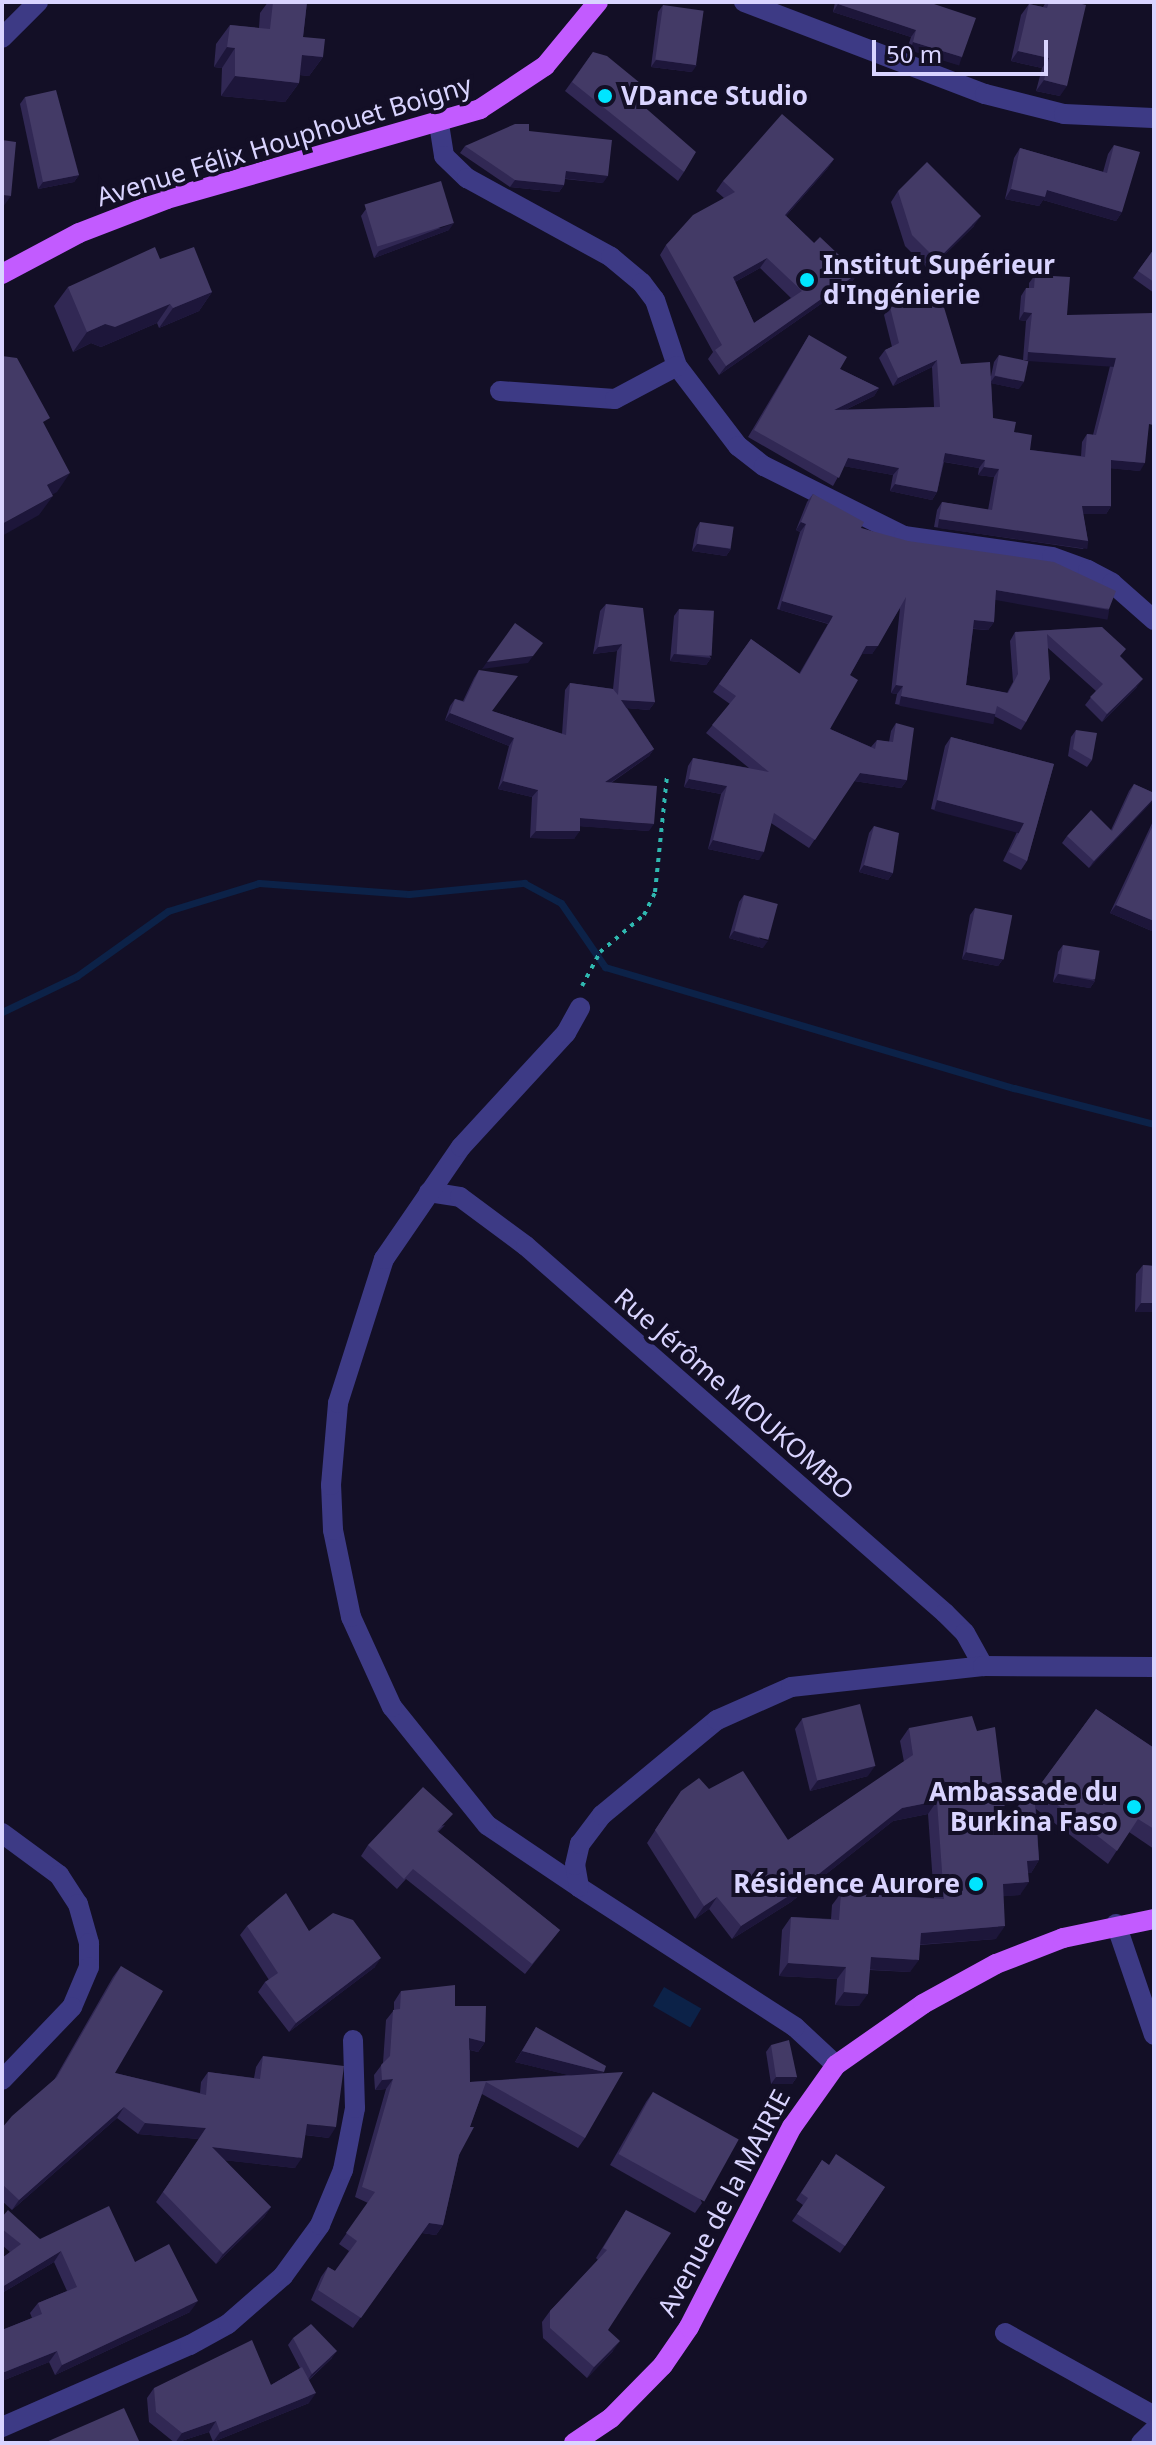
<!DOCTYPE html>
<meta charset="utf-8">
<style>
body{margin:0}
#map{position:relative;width:1156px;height:2445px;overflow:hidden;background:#130f26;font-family:"Noto Sans",sans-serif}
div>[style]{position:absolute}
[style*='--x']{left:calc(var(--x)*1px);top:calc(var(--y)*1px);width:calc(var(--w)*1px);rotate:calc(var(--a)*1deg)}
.water>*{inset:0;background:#0c2248;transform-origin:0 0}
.stream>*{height:7px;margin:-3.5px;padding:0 3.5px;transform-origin:3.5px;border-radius:3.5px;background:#0c2248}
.path>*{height:4px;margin-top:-2px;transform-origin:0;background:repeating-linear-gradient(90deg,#2fb8b0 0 4px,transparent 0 10px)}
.minor>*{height:20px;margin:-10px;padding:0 10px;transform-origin:10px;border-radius:10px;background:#3d3a85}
.major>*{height:20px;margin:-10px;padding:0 10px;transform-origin:10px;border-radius:10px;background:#c25bff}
.wall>*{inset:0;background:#312854}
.shaded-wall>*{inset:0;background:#1d163a;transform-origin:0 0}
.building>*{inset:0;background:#433a66;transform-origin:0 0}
.dots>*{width:22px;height:22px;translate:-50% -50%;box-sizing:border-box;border:4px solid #130f26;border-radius:50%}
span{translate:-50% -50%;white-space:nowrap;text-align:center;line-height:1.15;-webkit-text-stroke:8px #130f26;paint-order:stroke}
.poi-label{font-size:26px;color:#d9d4ff;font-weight:700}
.left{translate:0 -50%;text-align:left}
.right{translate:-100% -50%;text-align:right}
.street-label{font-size:26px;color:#d9d4ff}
.frame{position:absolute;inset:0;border:4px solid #d9d4ff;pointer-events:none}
.scale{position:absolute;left:872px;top:40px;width:176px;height:36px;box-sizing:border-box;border:4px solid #d9d4ff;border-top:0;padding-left:10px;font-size:24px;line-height:28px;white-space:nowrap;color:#d9d4ff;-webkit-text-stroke:6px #130f26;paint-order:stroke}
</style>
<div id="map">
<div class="water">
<i style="left:664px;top:1987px;width:43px;height:22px;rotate:30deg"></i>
</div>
<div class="stream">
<i style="--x:2;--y:1012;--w:83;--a:-25.6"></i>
<i style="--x:77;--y:976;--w:112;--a:-35.5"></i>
<i style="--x:168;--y:911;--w:95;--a:-17.1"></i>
<i style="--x:259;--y:883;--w:150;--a:4.2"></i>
<i style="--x:409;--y:894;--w:116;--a:-5.5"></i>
<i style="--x:524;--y:883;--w:42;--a:28.4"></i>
<i style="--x:561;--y:903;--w:78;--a:55.5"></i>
<i style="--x:605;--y:967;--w:427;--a:16.5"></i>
<i style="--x:1014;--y:1088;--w:145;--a:14.4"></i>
</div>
<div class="path">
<i style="--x:582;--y:986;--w:38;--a:-62"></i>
<i style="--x:600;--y:952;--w:57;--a:-40.1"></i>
<i style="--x:644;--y:915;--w:25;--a:-64"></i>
<i style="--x:655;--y:892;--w:117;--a:-84.1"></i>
</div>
<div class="minor">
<i style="--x:744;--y:2;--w:258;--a:20.9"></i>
<i style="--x:985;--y:94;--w:81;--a:14.2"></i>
<i style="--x:1064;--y:114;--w:89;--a:2.6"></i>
<i style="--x:2;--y:38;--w:51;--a:-45"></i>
<i style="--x:439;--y:124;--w:32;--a:81"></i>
<i style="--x:444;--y:156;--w:32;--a:44"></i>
<i style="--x:467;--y:178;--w:164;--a:28.7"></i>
<i style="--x:611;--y:257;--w:40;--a:40"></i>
<i style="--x:642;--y:283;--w:21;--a:53"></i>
<i style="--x:655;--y:300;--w:70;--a:71.6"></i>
<i style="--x:677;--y:366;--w:101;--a:52.7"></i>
<i style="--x:738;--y:446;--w:33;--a:38"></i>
<i style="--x:764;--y:466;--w:157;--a:26.6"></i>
<i style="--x:904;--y:536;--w:149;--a:8.1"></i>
<i style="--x:1052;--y:557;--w:38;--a:20"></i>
<i style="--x:1088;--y:570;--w:27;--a:28"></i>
<i style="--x:1112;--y:583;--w:56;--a:41.4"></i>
<i style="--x:500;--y:391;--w:115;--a:4"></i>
<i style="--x:615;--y:399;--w:70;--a:-28"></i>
<i style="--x:429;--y:1192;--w:31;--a:9"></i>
<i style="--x:460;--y:1197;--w:82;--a:36.6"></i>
<i style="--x:526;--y:1246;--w:557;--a:41.21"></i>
<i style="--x:945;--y:1613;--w:28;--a:45"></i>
<i style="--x:965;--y:1633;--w:38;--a:61"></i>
<i style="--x:2;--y:1833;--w:71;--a:36.4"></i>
<i style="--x:59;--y:1875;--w:35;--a:57"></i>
<i style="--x:78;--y:1904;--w:41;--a:74.2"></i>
<i style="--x:89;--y:1943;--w:24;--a:90"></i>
<i style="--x:89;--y:1967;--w:43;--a:113"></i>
<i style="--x:72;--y:2007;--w:101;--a:133.8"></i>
<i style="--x:579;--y:1887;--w:111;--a:-146"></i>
<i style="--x:487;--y:1825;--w:151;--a:-128.8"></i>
<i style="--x:392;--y:1707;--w:99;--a:-114.5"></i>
<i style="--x:351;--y:1617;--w:89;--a:-101.7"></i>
<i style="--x:333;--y:1530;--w:45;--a:-92.5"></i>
<i style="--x:331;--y:1485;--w:82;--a:-85.1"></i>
<i style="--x:338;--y:1403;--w:151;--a:-72.3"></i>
<i style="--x:384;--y:1259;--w:136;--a:-55.5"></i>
<i style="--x:461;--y:1147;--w:155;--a:-47.4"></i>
<i style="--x:566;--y:1033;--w:29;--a:-61"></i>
<i style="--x:1116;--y:1924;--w:117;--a:71.1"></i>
<i style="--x:836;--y:2065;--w:56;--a:-137.2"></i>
<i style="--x:795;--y:2027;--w:257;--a:-147.1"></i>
<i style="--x:579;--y:1887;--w:22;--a:-100"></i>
<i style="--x:575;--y:1865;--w:22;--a:-77"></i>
<i style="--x:580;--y:1844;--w:36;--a:-53"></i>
<i style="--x:602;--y:1815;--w:149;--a:-39.6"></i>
<i style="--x:717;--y:1720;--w:81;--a:-24"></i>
<i style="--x:791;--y:1687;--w:193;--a:-6.2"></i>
<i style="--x:983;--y:1666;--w:171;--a:0.3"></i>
<i style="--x:1005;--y:2333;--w:171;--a:29.1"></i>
<i style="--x:2;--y:2427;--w:205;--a:-23.6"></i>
<i style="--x:190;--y:2345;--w:43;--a:-28.9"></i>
<i style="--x:228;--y:2324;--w:73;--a:-41.1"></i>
<i style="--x:283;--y:2276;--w:63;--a:-54"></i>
<i style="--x:320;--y:2225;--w:60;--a:-67.3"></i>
<i style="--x:343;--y:2170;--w:63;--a:-79"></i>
<i style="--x:355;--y:2108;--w:68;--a:-91.7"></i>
<i style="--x:1141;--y:2443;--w:18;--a:-45"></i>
</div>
<div class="major">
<i style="--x:2;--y:274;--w:87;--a:-28"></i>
<i style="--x:79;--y:233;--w:94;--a:-21.1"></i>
<i style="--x:167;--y:199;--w:326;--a:-16"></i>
<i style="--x:480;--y:109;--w:78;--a:-33.5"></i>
<i style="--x:545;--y:66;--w:83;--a:-50.4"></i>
<i style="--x:574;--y:2443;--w:45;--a:-34"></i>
<i style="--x:611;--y:2418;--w:74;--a:-45.5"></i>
<i style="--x:663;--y:2365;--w:46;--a:-55.6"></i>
<i style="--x:689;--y:2327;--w:225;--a:-62.8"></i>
<i style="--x:792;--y:2127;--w:76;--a:-54.6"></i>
<i style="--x:836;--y:2065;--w:106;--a:-35"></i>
<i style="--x:923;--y:2004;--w:83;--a:-28.7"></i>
<i style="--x:996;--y:1964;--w:72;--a:-21.2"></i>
<i style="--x:1063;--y:1938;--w:93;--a:-11.8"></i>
</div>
<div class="wall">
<i style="clip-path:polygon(268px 2px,307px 2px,303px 37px,323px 57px,309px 76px,300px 75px,299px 83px,285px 102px,221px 96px,222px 68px,214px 67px,216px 44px,230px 25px,259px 28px,260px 13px)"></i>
<i style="clip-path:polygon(835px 2px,928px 2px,962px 57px,956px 64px,907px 49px,911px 37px,833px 12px)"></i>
<i style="clip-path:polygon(1046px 2px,1074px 2px,1060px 96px,1036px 91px,1042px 68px,1011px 61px,1021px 15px,1029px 4px,1043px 7px)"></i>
<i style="clip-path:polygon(663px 5px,692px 72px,651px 67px,658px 12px)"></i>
<i style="clip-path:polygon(593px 52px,642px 105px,684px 172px,678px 181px,565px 91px)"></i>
<i style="clip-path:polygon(25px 97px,79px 175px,74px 182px,38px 189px,20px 104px)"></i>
<i style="clip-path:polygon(529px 131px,603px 183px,565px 179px,564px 185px,559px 192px,510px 187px,460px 153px,465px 146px)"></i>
<i style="clip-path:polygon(1114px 145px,1122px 212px,1116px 221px,1043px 200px,1039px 206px,1005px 199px,1014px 158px,1020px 148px,1103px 172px,1108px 154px)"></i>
<i style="clip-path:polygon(evenodd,834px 159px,827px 169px,786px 216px,814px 243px,858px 273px,851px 283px,719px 375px,708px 359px,713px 352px,660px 255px,666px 245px,724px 198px,716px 191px,723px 181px,834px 159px,760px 268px,791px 298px,754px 323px,735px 282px,760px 268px)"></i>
<i style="clip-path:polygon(898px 191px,974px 226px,929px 270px,905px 246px,891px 202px)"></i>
<i style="clip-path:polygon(366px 209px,449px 230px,374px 258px,361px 216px)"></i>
<i style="clip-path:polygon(1154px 249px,1154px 293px,1133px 278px)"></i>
<i style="clip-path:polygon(160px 259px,212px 292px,199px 311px,159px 328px,157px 323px,101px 347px,91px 343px,73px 352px,54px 306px,68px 287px)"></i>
<i style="clip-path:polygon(1035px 275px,1067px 315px,1153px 325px,1148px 432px,1140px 471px,1111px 468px,1111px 506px,1106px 514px,1083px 514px,1088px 541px,1083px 549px,934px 527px,937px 510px,942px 502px,988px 510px,994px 477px,978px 475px,979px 468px,944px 462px,937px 492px,932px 500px,890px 491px,893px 475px,844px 466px,833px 486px,748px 437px,809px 335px,840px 369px,879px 388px,874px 396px,845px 410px,934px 407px,932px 367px,893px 386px,879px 358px,885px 350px,892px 347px,884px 315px,890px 307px,961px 364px,991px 376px,994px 362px,999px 355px,1019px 389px,991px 383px,993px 418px,1014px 432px,1030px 450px,1081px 456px,1082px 442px,1087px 434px,1093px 435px,1110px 366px,1023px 360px,1026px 321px,1019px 320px,1021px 296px,1026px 288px,1029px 288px,1029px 283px)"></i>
<i style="clip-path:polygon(813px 494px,861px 528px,1109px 609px,1104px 617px,995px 599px,994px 622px,988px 630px,973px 629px,966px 685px,1007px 693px,1013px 682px,1010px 641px,1015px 632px,1102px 627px,1137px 687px,1102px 722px,1085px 705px,1096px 691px,1048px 648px,1026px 722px,1021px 730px,994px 716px,990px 722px,895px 704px,897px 694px,891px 693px,900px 608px,872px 654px,862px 654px,850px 675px,830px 729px,871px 747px,877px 740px,889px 742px,891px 731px,896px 723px,907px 780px,901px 788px,854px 781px,809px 848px,771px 823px,759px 860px,708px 849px,721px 794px,684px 787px,688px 766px,693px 758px,749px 768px,706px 733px,730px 704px,713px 692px,751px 639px,799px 674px,828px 624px,777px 609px,800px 532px,796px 530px,807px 502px)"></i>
<i style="clip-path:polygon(700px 522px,731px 549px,726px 556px,692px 551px,696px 529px)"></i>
<i style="clip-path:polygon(606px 604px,655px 702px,649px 710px,627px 708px,654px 749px,649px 756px,611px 783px,649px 831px,580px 826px,574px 839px,530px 838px,532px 797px,498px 789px,509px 746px,445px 720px,450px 706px,455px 699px,463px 701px,474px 678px,479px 670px,492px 711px,562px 734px,565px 690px,570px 683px,613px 689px,617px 651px,593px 654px,600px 611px)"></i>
<i style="clip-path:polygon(679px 609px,711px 658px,706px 665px,670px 661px,674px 616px)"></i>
<i style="clip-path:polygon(1076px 730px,1092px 760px,1087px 767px,1068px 756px,1071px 737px)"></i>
<i style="clip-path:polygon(951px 737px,1054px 764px,1027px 861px,1021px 870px,1003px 861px,1017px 832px,931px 809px,945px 746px)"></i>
<i style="clip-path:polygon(1134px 784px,1154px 793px,1154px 799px,1089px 868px,1062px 843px,1067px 836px,1111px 830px,1129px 791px)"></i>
<i style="clip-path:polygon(1154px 819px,1154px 932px,1110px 913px)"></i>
<i style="clip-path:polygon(874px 826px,893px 873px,888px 880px,859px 872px,869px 833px)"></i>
<i style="clip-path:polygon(744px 895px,763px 948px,729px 938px,739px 902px)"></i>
<i style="clip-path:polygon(975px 908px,1003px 959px,998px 966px,962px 959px,970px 915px)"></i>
<i style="clip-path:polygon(1063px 945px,1095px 981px,1090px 988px,1053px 982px,1058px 952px)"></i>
<i style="clip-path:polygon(1143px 1265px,1154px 1266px,1154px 1312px,1135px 1312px,1136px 1274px)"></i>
<i style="clip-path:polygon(1096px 1709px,1154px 1748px,1154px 1849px,1129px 1832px,1108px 1864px,1036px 1809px,1039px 1860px,1031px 1873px,1028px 1873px,1020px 1895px,1003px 1896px,996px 1939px,920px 1945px,910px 1972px,870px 1970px,859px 2006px,835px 2005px,837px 1979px,779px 1976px,782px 1930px,791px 1917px,831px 1919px,832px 1905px,841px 1893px,934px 1898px,928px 1814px,893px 1821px,791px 1902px,732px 1939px,709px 1909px,695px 1919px,647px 1843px,672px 1804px,709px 1789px,788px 1840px,904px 1762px,900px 1741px,909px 1728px,1006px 1817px,1035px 1792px)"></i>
<i style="clip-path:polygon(802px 1719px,868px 1776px,810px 1791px,795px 1729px)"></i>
<i style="clip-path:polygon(445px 1825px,438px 1832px,560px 1930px,525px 1974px,406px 1879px,397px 1889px,361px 1856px,368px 1845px)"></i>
<i style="clip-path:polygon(247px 1926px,309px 1931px,375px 1967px,289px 2032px,258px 1992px,265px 1982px,269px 1980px,240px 1935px)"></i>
<i style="clip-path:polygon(121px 1966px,115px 2073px,200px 2093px,201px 2082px,208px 2072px,254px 2078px,256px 2067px,263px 2056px,329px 2138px,305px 2135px,295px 2168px,224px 2160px,271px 2207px,264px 2217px,216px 2264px,156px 2202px,199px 2139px,138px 2134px,117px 2118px,12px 2210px,2px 2201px,2px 2128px,54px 2080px,113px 1977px)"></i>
<i style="clip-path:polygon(401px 1991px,455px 2006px,485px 2042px,478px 2052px,470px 2050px,470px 2082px,569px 2075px,515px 2062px,536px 2027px,603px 2073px,585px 2138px,578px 2148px,482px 2094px,459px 2155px,443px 2225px,436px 2235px,422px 2233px,353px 2328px,311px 2300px,321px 2277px,328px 2267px,335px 2271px,349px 2251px,339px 2244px,368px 2203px,355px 2197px,386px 2089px,375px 2090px,374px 2075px,383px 2063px,386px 2020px,394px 2010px,394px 2002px)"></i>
<i style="clip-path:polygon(771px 2045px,797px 2077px,792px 2084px,771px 2084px,766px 2052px)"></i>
<i style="clip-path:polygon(653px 2092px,702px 2203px,695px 2213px,610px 2165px,646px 2102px)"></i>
<i style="clip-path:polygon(822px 2160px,829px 2165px,885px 2187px,840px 2253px,792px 2221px,803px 2205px,796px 2200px)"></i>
<i style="clip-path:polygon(626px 2210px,608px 2330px,613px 2351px,587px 2378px,543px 2338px,542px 2322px,550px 2311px,598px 2260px,596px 2258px)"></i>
<i style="clip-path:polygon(2px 2217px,40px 2239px,135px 2262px,190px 2312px,55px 2375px,49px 2362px,2px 2381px,2px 2330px,32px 2318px,30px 2313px,38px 2303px,67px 2291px,54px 2262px,2px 2293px,2px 2258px,10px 2252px,2px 2245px)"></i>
<i style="clip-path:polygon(293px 2338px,332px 2358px,309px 2380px,309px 2403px,213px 2442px,209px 2432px,175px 2443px,149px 2422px,147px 2398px,154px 2388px,271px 2385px,300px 2368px,288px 2345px)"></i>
</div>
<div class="shaded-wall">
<i style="clip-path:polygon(838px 4px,916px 30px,911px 37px,833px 12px)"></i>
<i style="left:913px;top:42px;width:51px;height:9px;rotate:17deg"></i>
<i style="clip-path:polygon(227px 47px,235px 48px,222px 68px,214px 67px)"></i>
<i style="clip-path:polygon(1018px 51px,1049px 58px,1042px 68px,1011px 61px)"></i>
<i style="clip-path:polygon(302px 55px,323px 57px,309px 76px,288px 74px)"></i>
<i style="clip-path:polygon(656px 60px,697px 65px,692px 72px,651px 67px)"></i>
<i style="clip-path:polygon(235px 76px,299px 83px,285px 102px,221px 96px)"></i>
<i style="clip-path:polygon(1044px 80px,1067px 86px,1060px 96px,1036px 91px)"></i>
<i style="clip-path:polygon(834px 159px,827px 169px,778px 225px,785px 215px)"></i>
<i style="clip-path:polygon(566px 171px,608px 176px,603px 183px,561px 178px)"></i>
<i style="clip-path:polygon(79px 175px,74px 182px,38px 189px,43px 182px)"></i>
<i style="clip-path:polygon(515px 180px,564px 185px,559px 192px,510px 187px)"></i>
<i style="clip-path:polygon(1011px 189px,1047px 190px,1122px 212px,1116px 221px,1043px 200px,1039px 206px,1005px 199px)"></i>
<i style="clip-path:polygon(2px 195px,11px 196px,3px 207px,2px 206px)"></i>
<i style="clip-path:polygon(981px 216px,974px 226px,929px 270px,937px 260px)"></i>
<i style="clip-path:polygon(454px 223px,449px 230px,374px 258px,379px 251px)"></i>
<i style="clip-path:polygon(767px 258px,760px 268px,726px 287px,733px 277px)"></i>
<i style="clip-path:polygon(858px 273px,851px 283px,719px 375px,726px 366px)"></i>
<i style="clip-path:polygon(212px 292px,199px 311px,159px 328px,173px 308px)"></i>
<i style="clip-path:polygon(170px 304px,157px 323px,101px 347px,91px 343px,73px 352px,87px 332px,105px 324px)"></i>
<i style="clip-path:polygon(1024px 312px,1032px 313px,1026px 321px,1019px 320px)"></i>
<i style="left:1028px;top:352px;width:88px;height:9px;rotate:4deg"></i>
<i style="clip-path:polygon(937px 360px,932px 367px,893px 386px,898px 378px)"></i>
<i style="clip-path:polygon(995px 376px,1024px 382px,1019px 389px,990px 383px)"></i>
<i style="clip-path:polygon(879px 388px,874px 396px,828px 418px,834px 410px)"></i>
<i style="clip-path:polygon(945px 453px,985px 460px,979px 468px,940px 461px)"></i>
<i style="clip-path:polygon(848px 458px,899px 468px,893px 475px,843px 466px)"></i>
<i style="clip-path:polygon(1111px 460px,1145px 463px,1140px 471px,1106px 468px)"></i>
<i style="clip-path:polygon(984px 467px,999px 469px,994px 477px,978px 475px)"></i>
<i style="clip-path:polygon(70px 473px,57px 492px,34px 505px,47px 485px)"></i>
<i style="clip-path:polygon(895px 484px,937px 492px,932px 500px,890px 491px)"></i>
<i style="clip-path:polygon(53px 496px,39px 515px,2px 536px,2px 524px)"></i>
<i style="clip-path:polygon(1082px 506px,1111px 506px,1106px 514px,1076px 514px)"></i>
<i style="left:939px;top:519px;width:151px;height:9px;rotate:8deg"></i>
<i style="clip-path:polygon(801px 522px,806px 524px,800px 532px,796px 530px)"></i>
<i style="clip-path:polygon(697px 544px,731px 549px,726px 556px,692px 551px)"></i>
<i style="left:996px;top:590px;width:115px;height:10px;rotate:10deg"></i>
<i style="left:782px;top:601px;width:53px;height:9px;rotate:16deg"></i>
<i style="clip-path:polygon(974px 620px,994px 622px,988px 630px,968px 628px)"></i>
<i style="clip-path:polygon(622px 644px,617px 651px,593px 654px,598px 647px)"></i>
<i style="clip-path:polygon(866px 646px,878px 646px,872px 654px,861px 654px)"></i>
<i style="clip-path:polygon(674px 654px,711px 658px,706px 665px,670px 661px)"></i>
<i style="clip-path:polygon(533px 656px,528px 663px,482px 669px,487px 662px)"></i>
<i style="clip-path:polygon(1143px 679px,1137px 687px,1102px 722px,1107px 714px)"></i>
<i style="clip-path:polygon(896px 685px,903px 686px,897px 694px,891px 693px)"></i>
<i style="left:901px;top:696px;width:96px;height:10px;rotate:11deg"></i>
<i style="clip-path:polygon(621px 700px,655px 702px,649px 710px,615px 707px)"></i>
<i style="clip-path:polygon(450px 713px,514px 738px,509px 746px,445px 720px)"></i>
<i style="clip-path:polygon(654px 749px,649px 756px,600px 790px,605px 782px)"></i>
<i style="clip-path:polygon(860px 773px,907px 780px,901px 788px,854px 781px)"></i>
<i style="clip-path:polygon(689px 779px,727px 786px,721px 794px,684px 787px)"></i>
<i style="clip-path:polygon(503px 781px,538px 790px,532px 797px,498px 789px)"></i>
<i style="clip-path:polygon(1154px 798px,1152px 802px,1089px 868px,1094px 861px)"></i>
<i style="left:937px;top:800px;width:90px;height:11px;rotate:15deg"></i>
<i style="clip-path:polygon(580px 818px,654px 824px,649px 831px,575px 826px)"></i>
<i style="clip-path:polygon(536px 831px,580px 831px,574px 839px,530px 838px)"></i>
<i style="clip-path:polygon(713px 840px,764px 852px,759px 860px,708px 849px)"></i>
<i style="clip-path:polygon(864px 865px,893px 873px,888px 880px,859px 872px)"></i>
<i style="clip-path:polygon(1116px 905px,1154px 921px,1154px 932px,1110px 913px)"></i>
<i style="clip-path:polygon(734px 931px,768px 941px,763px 948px,729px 938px)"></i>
<i style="clip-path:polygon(966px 952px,1003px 959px,998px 966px,962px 959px)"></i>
<i style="clip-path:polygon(1058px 974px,1095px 981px,1090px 988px,1053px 982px)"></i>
<i style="clip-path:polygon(1141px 1303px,1154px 1303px,1154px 1312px,1135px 1312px)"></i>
<i style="clip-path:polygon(875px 1766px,868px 1776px,810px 1791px,818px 1780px)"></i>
<i style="clip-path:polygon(937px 1801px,928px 1814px,893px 1821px,791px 1902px,732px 1939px,741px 1926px,902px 1808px)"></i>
<i style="clip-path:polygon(1039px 1860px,1031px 1873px,1018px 1873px,1027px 1861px)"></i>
<i style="clip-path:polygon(1029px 1882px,1020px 1895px,994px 1897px,1003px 1884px)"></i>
<i style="clip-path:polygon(717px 1897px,709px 1909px,695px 1919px,704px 1906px)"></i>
<i style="clip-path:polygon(1005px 1926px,996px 1939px,912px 1945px,921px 1933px)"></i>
<i style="clip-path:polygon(871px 1957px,919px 1960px,910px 1972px,862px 1969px)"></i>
<i style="clip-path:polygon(381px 1958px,375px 1967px,289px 2032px,296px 2023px)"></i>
<i style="clip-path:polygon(788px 1963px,846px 1967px,837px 1979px,779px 1976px)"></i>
<i style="clip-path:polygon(844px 1992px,868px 1994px,859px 2006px,835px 2005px)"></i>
<i style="clip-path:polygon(469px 2038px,485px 2042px,478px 2052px,462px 2048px)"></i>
<i style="clip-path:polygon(522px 2051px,604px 2072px,596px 2082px,515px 2062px)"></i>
<i style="clip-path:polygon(776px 2077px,797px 2077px,792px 2084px,771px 2084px)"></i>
<i style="clip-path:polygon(393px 2079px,386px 2089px,375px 2090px,382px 2080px)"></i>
<i style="clip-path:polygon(124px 2107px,117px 2118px,12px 2210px,19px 2200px)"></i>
<i style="clip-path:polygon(145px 2123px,206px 2128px,199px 2139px,138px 2134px)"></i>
<i style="clip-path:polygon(307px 2124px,336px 2127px,329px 2138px,299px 2134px)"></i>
<i style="clip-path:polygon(212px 2147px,302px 2158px,295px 2168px,204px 2158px)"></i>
<i style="clip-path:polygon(271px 2207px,264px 2217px,216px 2264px,223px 2254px)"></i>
<i style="clip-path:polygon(429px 2223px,443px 2225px,436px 2235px,422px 2233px,353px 2328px)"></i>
<i style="clip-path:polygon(61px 2251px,54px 2262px,2px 2293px,2px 2287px)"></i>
<i style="clip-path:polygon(198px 2301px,190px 2312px,55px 2375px,62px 2365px)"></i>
<i style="clip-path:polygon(620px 2341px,613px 2351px,587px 2378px,594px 2367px)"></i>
<i style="clip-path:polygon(57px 2351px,49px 2362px,2px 2381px,2px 2373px)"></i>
<i style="clip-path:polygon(337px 2351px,332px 2358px,307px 2381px,312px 2374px)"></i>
<i style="clip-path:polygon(316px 2393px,309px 2403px,213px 2442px,220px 2432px)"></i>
<i style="clip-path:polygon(216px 2421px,209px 2432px,175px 2443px,182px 2433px)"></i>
</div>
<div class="building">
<i style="clip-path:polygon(273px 2px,307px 2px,303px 37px,325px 39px,323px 57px,302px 55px,299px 83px,235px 76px,235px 48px,227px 47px,230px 25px,270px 29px)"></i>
<i style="clip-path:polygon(839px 2px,928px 2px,976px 18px,962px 57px,913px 42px,916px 30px,838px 4px)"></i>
<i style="clip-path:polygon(1049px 2px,1074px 2px,1086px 5px,1067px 86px,1044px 80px,1049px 58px,1018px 51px,1029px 4px,1047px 8px)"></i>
<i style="left:663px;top:5px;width:41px;height:55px;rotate:8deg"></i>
<i style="clip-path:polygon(593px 52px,607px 56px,651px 92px,641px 104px,696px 152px,684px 172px,572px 82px)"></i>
<i style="clip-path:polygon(56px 90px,79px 175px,43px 182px,25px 97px)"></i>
<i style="clip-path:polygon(evenodd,782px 114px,834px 159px,785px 215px,814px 243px,820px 237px,858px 273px,726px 366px,715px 350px,722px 345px,666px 245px,693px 215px,735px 192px,723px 181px,782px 114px,767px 258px,802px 291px,754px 323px,733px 277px,767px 258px)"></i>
<i style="clip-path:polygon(515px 124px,529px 124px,529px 131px,612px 140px,608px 176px,566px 171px,564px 185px,515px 180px,465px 146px)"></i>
<i style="clip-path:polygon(2px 140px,16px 142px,11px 196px,2px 195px)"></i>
<i style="clip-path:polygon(1114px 145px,1140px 152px,1122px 212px,1047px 190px,1045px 197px,1011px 189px,1020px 148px,1107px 173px)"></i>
<i style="clip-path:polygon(927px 162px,981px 216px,937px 260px,912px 235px,898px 191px)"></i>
<i style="left:441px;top:181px;width:44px;height:80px;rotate:73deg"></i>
<i style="clip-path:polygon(155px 247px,160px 259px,194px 247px,212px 292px,173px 308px,170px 304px,115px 327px,105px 324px,87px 332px,68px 287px)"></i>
<i style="clip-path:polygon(1154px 249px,1154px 282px,1138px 271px)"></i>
<i style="clip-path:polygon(1035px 275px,1070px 277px,1067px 315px,1154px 313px,1154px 323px,1153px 325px,1154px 325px,1154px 422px,1153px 425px,1149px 424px,1145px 463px,1111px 460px,1111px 506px,1082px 506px,1088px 541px,939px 519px,942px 502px,992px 510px,999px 469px,984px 467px,985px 460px,945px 453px,937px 492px,895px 484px,899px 468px,848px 458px,839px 478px,754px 430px,809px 335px,847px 357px,840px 369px,879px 388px,834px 410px,940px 407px,937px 360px,898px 378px,885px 350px,899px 343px,890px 307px,940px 294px,961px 364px,990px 362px,993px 418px,1016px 422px,1014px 432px,1032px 435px,1030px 450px,1085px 457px,1087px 434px,1096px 435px,1116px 358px,1028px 352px,1032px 313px,1024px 312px,1026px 288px,1034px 288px)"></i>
<i style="left:999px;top:355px;width:30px;height:21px;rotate:12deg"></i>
<i style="clip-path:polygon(2px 356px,17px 358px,50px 418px,43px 422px,70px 473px,47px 485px,53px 496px,2px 524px)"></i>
<i style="clip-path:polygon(813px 494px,864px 522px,861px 528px,908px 541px,1054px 562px,1116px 591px,1109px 609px,996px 590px,994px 622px,974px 620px,966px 685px,1008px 693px,1018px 674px,1015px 632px,1102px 627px,1126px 649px,1120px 656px,1143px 679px,1107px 714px,1090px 697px,1103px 684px,1047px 634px,1050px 679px,1026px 722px,997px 706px,995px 714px,901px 696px,903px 686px,896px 685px,906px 597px,878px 646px,866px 646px,850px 675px,858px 680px,830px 729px,875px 749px,877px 740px,893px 742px,896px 723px,914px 728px,907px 780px,860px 773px,815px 840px,774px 813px,764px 852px,713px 840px,727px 786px,689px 779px,693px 758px,769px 772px,712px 725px,736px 696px,719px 684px,751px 639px,800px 674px,833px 616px,782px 601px,806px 524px,801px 522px)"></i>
<i style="left:700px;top:522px;width:34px;height:22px;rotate:8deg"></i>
<i style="clip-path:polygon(606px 604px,643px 608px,655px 702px,621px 700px,654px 749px,605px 782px,657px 786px,654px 824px,580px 818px,580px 831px,536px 831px,538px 790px,503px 781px,514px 738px,450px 713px,455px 699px,464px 702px,479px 670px,518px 676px,492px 711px,566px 735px,570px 683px,613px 689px,618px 695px,622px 644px,598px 647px)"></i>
<i style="left:679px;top:609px;width:35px;height:45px;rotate:3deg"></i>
<i style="clip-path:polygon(515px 623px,543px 643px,533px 656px,487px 662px)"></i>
<i style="clip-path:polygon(1076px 730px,1097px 733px,1092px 760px,1073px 749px)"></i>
<i style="clip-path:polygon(951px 737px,1054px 764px,1027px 861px,1009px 852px,1024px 823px,937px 800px)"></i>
<i style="clip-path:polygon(1134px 784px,1154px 793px,1154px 798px,1094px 861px,1067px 836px,1091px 810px,1112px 831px)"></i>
<i style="clip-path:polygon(1154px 823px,1154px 921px,1116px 905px)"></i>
<i style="clip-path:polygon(874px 826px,899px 833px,893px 873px,864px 865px)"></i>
<i style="left:744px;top:895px;width:35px;height:37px;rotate:15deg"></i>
<i style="left:975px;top:908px;width:38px;height:45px;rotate:11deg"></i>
<i style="left:1063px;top:945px;width:37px;height:29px;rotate:9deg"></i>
<i style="clip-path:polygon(1143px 1265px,1154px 1266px,1154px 1303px,1141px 1303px)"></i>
<i style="left:860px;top:1704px;width:64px;height:60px;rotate:76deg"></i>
<i style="clip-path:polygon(1096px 1709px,1154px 1748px,1154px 1829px,1138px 1819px,1117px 1851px,1037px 1789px)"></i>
<i style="clip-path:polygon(972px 1716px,977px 1731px,995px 1727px,1006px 1817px,1034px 1791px,1039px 1860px,1027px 1861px,1029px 1882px,1003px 1884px,1005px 1926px,921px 1933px,919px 1960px,871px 1957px,868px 1994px,844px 1992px,846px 1967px,788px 1963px,791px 1917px,839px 1920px,841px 1893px,944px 1899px,937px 1801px,902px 1808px,800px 1889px,741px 1926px,717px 1897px,704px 1906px,655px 1830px,681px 1791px,699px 1778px,709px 1789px,743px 1771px,788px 1840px,913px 1755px,909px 1728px)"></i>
<i style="clip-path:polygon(423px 1787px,453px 1814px,437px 1831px,560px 1930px,532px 1964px,413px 1869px,404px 1879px,368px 1845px)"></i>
<i style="clip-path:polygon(286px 1893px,309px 1931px,333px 1913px,353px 1920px,381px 1958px,296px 2023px,265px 1982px,278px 1973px,247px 1926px)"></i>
<i style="clip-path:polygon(121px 1966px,163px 1991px,115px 2073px,206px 2095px,208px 2072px,260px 2079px,263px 2056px,344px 2066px,336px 2127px,307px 2124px,302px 2158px,212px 2147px,271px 2207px,223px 2254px,163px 2192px,206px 2128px,145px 2123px,124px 2107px,19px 2200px,2px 2184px,2px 2128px,12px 2116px,57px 2077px)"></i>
<i style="clip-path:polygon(455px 1985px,455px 2006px,486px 2006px,485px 2042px,469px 2038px,470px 2082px,623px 2072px,585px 2138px,486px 2082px,470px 2127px,474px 2127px,459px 2155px,443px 2225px,429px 2223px,361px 2318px,318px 2290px,328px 2267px,335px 2271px,357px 2241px,346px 2233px,375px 2192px,362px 2187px,393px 2079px,382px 2080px,381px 2065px,390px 2056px,393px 2010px,400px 2009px,401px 1991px)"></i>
<i style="clip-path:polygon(536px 2027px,606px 2066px,604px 2072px,522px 2051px)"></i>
<i style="clip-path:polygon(789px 2040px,797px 2077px,776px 2077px,771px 2045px)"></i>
<i style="left:653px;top:2092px;width:98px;height:71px;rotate:29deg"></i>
<i style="clip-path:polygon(836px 2154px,885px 2187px,845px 2246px,797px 2214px,808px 2198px,801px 2193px,822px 2160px,829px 2165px)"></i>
<i style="clip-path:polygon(109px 2206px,135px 2262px,169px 2244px,198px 2301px,62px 2365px,57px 2351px,2px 2373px,2px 2330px,42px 2314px,38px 2303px,77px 2287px,61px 2251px,2px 2287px,2px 2258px,21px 2244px,2px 2229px,2px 2217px,8px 2210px,40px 2239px)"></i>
<i style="clip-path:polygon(626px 2210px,671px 2233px,608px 2330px,620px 2341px,594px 2367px,550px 2328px,550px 2311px,607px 2250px,603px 2248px)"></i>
<i style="clip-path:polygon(311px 2324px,337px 2351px,312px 2374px,293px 2338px)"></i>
<i style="clip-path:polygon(252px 2340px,271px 2385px,302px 2367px,316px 2393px,220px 2432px,216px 2421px,182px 2433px,156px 2412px,154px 2388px)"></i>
<i style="clip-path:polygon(124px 2408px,140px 2443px,44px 2443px)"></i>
</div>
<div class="dots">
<i style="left:605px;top:96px;background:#00e5ff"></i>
<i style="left:807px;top:280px;background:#00e5ff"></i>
<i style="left:1134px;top:1807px;background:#00e5ff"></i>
<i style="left:976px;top:1884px;background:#00e5ff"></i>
</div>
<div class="poi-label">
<span class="left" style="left:621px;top:96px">VDance Studio</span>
<span class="left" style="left:823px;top:280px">Institut Supérieur<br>d'Ingénierie</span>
<span class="right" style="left:1118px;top:1807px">Ambassade du<br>Burkina Faso</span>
<span class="right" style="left:960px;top:1884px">Résidence Aurore</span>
</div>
<div class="street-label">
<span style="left:284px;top:141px;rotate:-17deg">Avenue Félix Houphouet Boigny</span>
<span style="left:734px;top:1394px;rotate:41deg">Rue Jérôme MOUKOMBO</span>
<span style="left:724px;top:2203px;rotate:-62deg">Avenue de la MAIRIE</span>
</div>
<div class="frame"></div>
<div class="scale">50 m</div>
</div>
